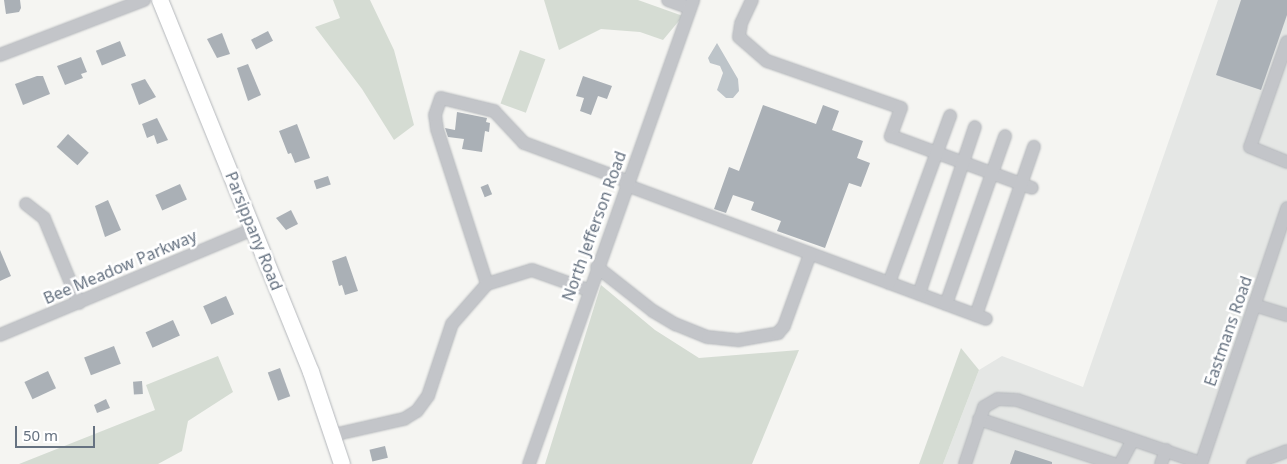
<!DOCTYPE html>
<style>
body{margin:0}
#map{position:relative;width:1287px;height:464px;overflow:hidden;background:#f5f5f2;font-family:"Noto Sans",sans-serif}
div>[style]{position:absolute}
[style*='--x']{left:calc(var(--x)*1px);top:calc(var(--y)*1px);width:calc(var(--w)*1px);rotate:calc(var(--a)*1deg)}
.built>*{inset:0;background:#e5e7e5}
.green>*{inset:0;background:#d5dcd3;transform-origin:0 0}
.water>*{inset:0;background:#bdc4c9}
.building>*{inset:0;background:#aab0b6;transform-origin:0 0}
.roads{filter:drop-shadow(0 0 1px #b4b7bb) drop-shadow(0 0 1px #b4b7bb)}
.minor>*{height:12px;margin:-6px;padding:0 6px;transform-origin:6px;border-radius:6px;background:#c3c5c9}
.major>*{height:16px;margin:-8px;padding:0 8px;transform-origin:8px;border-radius:8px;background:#fff}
span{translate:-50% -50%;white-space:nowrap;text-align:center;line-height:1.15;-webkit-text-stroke:5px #fff;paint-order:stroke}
.street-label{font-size:16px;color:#667281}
.scale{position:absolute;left:15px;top:426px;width:80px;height:22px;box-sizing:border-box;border:2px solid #667281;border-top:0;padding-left:6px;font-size:15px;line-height:18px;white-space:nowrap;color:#667281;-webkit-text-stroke:4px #fff;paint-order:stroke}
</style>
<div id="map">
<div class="built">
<i style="clip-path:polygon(1218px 0,1287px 0,1287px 464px,943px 464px,979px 370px,1002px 356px,1083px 387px)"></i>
</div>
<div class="green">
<i style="clip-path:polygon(333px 0,370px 0,394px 50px,414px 125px,394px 140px,362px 89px,315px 27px,340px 18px)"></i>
<i style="clip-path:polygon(544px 0,638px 0,683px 16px,663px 40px,640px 32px,601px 29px,559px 50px)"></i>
<i style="left:520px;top:50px;width:27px;height:57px;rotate:20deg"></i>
<i style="clip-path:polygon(601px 285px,655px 330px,699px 358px,799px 350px,752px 464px,545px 464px)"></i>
<i style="clip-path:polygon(961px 348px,979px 370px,943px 464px,919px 464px)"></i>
<i style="clip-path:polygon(218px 356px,233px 392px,188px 421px,182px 451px,158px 464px,19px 464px,155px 410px,146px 385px)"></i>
</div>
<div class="water">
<i style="clip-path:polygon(717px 43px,738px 79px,739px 91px,733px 98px,726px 98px,717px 90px,723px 73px,720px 66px,710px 63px,708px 58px)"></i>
</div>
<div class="building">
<i style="clip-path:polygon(4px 0,20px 0,21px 8px,19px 12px,6px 14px)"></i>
<i style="clip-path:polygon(1241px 0,1287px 0,1287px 15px,1261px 90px,1216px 75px)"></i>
<i style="left:268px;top:31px;width:11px;height:19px;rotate:63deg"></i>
<i style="clip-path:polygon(222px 33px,230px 54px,217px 58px,207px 39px)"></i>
<i style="left:120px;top:41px;width:16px;height:26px;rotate:68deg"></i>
<i style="clip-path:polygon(81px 57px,87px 72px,81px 74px,83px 78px,65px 85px,57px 66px)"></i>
<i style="clip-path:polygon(248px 64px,261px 95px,248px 101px,237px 68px)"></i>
<i style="clip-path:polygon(37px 76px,43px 76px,50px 94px,23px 105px,15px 84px)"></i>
<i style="clip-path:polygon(583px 76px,612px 86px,607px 99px,598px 96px,591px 115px,580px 111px,584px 98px,576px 96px)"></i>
<i style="clip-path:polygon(145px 79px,156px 97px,139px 105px,131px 84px)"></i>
<i style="clip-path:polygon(763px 105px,816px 124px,823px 105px,839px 111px,832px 130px,863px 141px,857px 158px,870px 163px,861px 187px,849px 183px,825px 248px,777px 231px,781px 221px,751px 210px,754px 202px,733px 195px,726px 213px,714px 209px,729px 167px,739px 171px)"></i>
<i style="clip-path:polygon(457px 112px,487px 118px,486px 122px,490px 123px,489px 132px,485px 131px,482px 152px,462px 149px,464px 139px,448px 137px,445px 128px,455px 130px)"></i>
<i style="clip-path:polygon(157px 118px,168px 140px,157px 144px,154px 135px,147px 138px,142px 124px)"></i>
<i style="clip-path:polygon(297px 124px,310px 158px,295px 163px,291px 153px,288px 154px,279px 131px)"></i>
<i style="left:68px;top:134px;width:28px;height:17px;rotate:42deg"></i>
<i style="left:328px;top:176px;width:9px;height:15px;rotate:72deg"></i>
<i style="left:180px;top:184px;width:17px;height:27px;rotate:66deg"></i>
<i style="left:488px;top:184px;width:11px;height:8px;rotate:68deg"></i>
<i style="clip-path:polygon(108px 200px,121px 230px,105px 237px,95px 206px)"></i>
<i style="clip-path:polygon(291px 210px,298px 224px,286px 230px,276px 218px)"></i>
<i style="clip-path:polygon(0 250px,11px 276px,0 281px)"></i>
<i style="clip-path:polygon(346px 256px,358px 291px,345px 295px,342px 285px,339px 286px,332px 261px)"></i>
<i style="left:226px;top:296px;width:20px;height:25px;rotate:66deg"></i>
<i style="left:173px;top:320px;width:17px;height:30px;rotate:66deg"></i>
<i style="left:114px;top:346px;width:19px;height:32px;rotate:69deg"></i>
<i style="left:280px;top:368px;width:30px;height:13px;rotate:70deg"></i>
<i style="left:48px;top:371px;width:19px;height:26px;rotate:65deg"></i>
<i style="left:142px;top:381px;width:13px;height:9px;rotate:86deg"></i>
<i style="clip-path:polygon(106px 399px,110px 408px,97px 413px,94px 405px)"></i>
<i style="left:385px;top:446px;width:12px;height:16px;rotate:76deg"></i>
<i style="clip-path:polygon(1015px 450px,1052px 462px,1052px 464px,1010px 464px)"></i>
</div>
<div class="roads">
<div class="minor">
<i style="--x:668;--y:0;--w:23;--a:20"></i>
<i style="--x:752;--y:0;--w:26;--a:115"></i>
<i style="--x:741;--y:24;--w:13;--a:99"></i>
<i style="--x:739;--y:37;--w:37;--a:41"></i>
<i style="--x:767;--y:61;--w:142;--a:19.3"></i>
<i style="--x:901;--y:108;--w:30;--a:110"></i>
<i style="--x:891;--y:136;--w:150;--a:20.2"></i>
<i style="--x:1287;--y:42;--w:111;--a:109.4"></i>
<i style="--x:1250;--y:147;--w:40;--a:22"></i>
<i style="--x:0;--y:55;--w:154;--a:-20.9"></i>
<i style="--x:626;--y:185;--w:384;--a:20.4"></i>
<i style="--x:26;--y:204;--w:23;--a:38"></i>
<i style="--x:44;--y:218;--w:92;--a:67.6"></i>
<i style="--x:597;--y:267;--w:71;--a:38.2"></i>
<i style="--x:653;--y:311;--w:26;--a:31"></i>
<i style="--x:675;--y:324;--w:35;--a:22"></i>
<i style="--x:708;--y:337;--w:31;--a:6"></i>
<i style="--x:739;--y:340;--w:40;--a:-10"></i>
<i style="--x:778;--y:333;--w:9;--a:-49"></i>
<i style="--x:784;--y:326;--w:77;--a:-70.1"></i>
<i style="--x:889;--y:283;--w:178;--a:-69.9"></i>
<i style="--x:487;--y:284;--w:163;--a:-107.9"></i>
<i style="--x:437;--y:129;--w:14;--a:-98"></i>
<i style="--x:435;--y:115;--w:18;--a:-71"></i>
<i style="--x:441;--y:98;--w:55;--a:13.8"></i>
<i style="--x:494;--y:111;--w:44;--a:46.8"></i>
<i style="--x:524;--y:143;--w:110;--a:20.3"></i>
<i style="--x:919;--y:294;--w:176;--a:-71.5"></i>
<i style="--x:946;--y:304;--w:178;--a:-70.6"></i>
<i style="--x:1254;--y:305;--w:34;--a:17"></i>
<i style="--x:976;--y:315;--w:178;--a:-71"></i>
<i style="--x:0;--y:335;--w:274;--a:-22.7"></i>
<i style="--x:979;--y:419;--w:142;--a:18.4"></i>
<i style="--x:333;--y:435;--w:73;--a:-12.7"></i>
<i style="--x:404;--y:419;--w:15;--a:-32"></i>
<i style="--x:417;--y:411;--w:19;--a:-54"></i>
<i style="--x:428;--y:396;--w:76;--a:-71.6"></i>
<i style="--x:452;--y:324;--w:53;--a:-48.8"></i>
<i style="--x:487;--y:284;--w:47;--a:-17.3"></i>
<i style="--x:532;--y:270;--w:59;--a:19.7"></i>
<i style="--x:529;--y:464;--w:492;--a:-70.5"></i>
<i style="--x:965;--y:464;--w:60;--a:-71.6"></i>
<i style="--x:984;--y:407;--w:16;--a:-30"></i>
<i style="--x:998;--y:399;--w:19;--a:3"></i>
<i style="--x:1017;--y:400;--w:194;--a:18.9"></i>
<i style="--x:1120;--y:464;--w:27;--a:-62"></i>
<i style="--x:1161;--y:464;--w:15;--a:-70"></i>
<i style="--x:1201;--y:464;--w:270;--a:-71.4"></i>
<i style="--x:1253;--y:464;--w:36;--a:-21"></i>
</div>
<div class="major">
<i style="--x:160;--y:0;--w:401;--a:67.9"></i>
<i style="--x:311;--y:372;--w:97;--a:71.4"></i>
</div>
</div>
<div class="street-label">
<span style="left:594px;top:226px;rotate:-70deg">North Jefferson Road</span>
<span style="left:254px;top:231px;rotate:68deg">Parsippany Road</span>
<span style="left:120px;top:267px;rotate:-23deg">Bee Meadow Parkway</span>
<span style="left:1228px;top:331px;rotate:-71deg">Eastmans Road</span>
</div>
<div class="scale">50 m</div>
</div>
